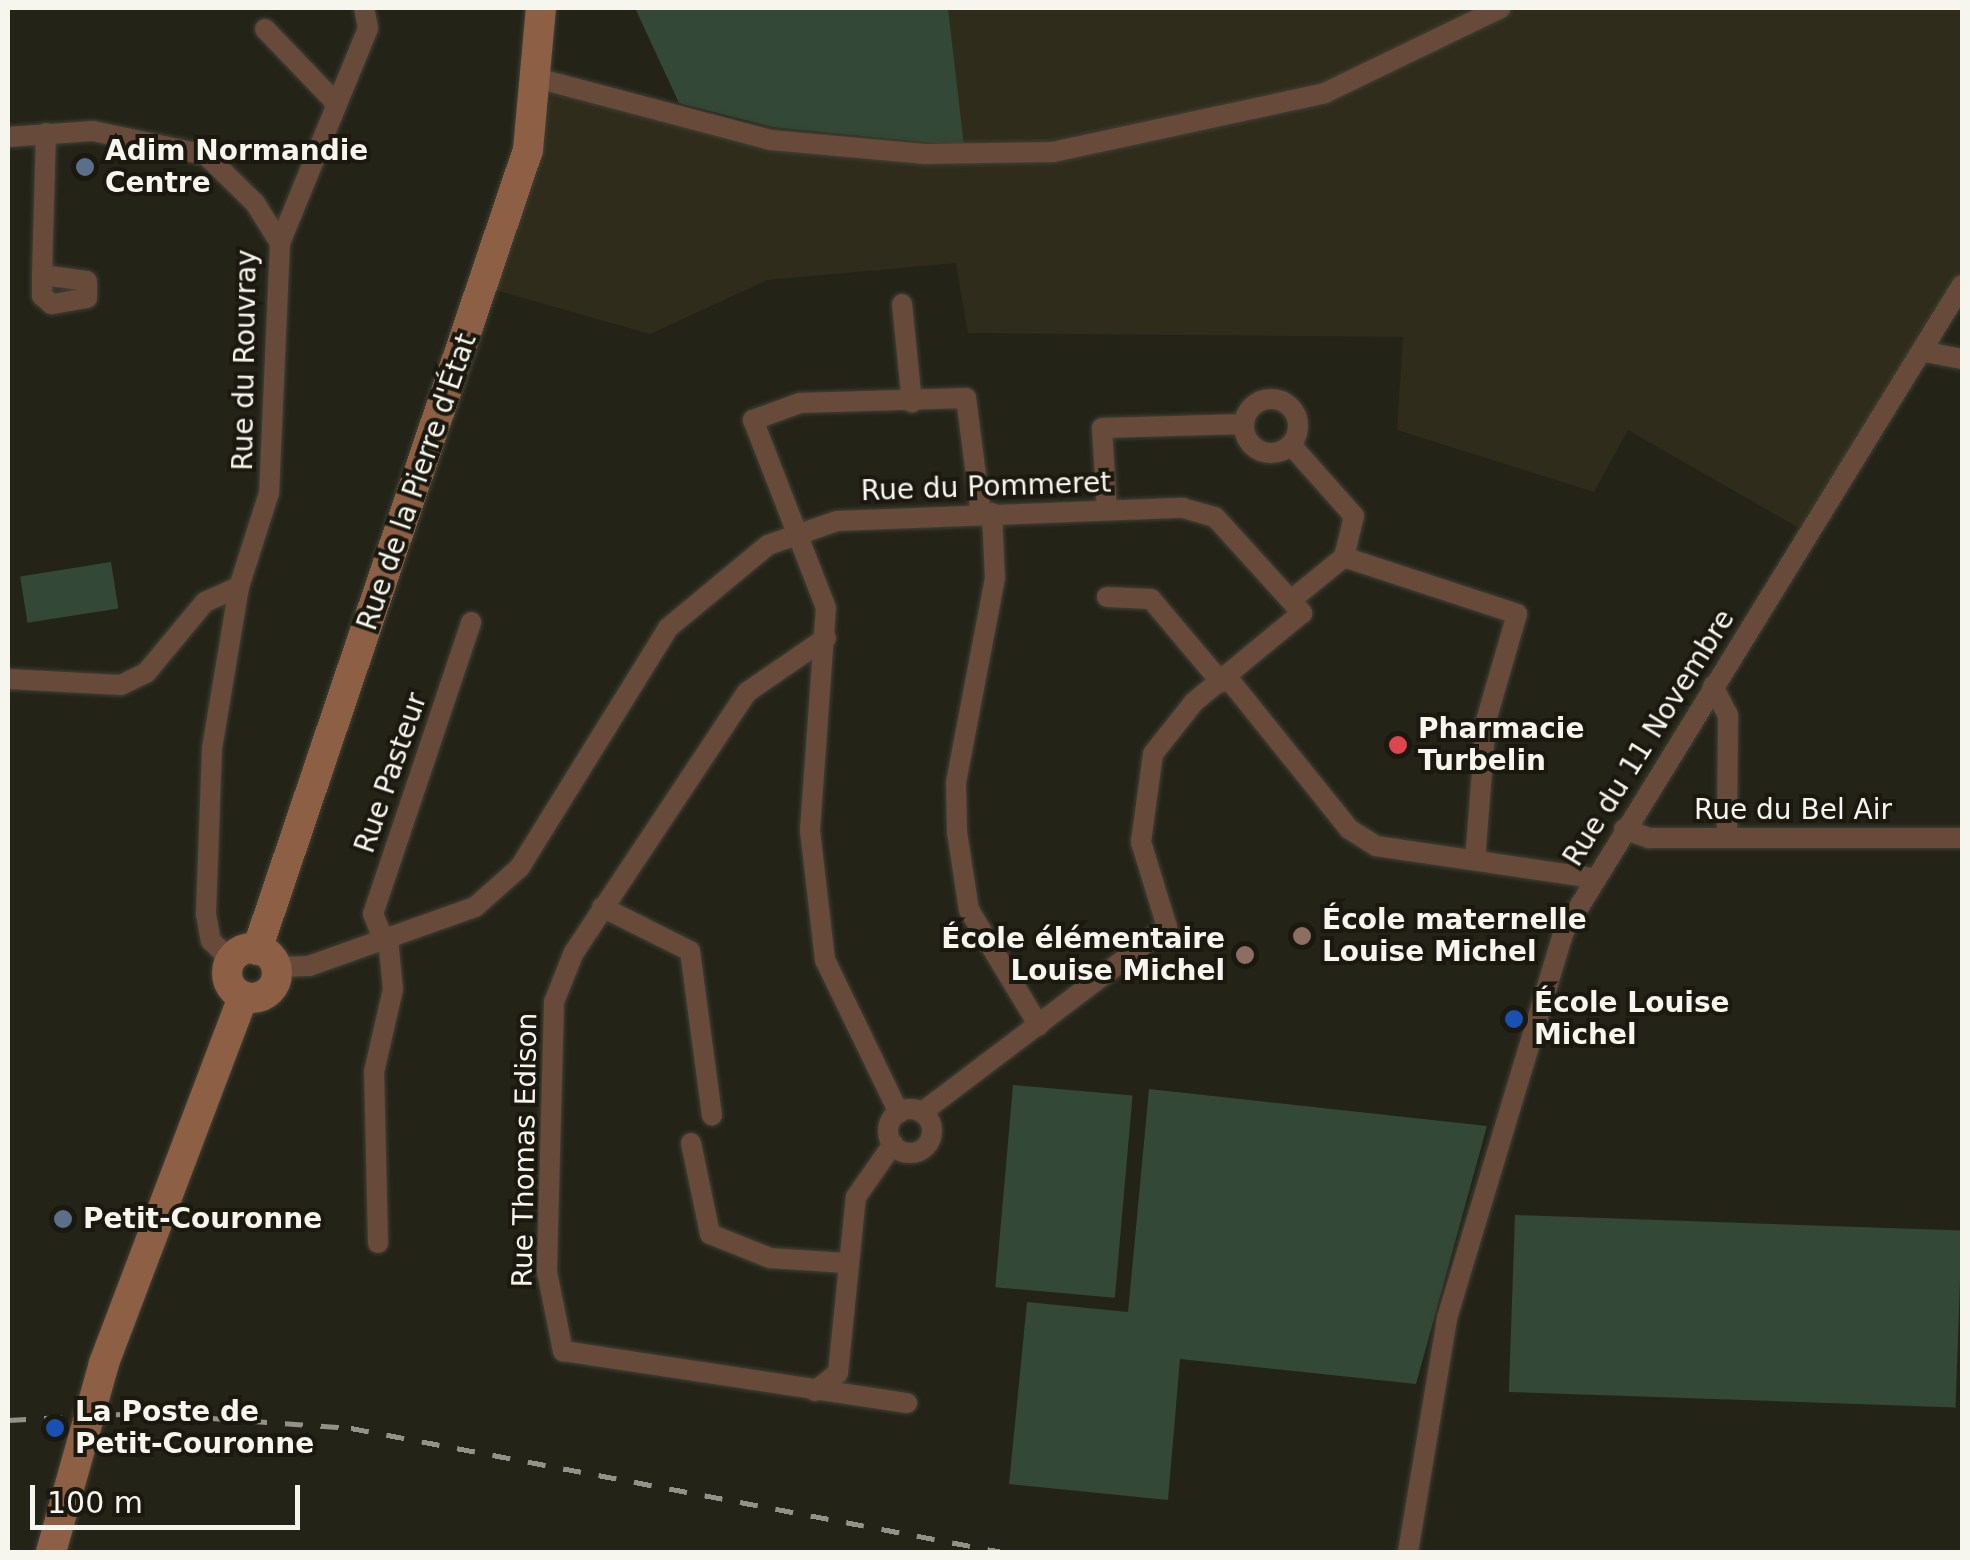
<!DOCTYPE html>
<meta charset="utf-8">
<style>
body{margin:0}
#map{position:relative;width:1970px;height:1560px;overflow:hidden;background:#242318;font-family:"DejaVu Sans",sans-serif}
div>[style]{position:absolute}
[style*='--x']{left:calc(var(--x)*1px);top:calc(var(--y)*1px);width:calc(var(--w)*1px);rotate:calc(var(--a)*1deg)}
.built>*{inset:0;background:#2f2c1b}
.green>*{inset:0;background:#334836;transform-origin:0 0}
.roads{filter:drop-shadow(0 0 2px #414036) drop-shadow(0 0 2px #414036)}
.street>*{height:20px;margin:-10px;padding:0 10px;transform-origin:10px;border-radius:10px;background:#674a39}
.street>.ring{margin:-10px;padding:0;box-sizing:content-box;background:none;border:20px solid #674a39;border-radius:50%}
.secondary>*{height:30px;margin:-15px;padding:0 15px;transform-origin:15px;border-radius:15px;background:#8d5f45}
.secondary>.ring{margin:-15px;padding:0;box-sizing:content-box;background:none;border:30px solid #8d5f45;border-radius:50%}
.rail>*{height:5px;margin-top:-2.5px;transform-origin:0;background:repeating-linear-gradient(90deg,#939289 0 18px,transparent 0 36px)}
.dots>*{width:28px;height:28px;translate:-50% -50%;box-sizing:border-box;border:5px solid #1b190f;border-radius:50%}
span{translate:-50% -50%;white-space:nowrap;text-align:center;line-height:1.15;-webkit-text-stroke:8px #1b190f;paint-order:stroke}
.poi-label{font-size:28px;color:#f6f5ee;font-weight:700}
.left{translate:0 -50%;text-align:left}
.right{translate:-100% -50%;text-align:right}
.street-label{font-size:28px;color:#f6f5ee}
.frame{position:absolute;inset:0;border:10px solid #f6f5ee;pointer-events:none}
.scale{position:absolute;left:30px;top:1485px;width:270px;height:45px;box-sizing:border-box;border:5px solid #f6f5ee;border-top:0;padding-left:12px;font-size:30px;line-height:35px;white-space:nowrap;color:#f6f5ee;-webkit-text-stroke:8px #1b190f;paint-order:stroke}
</style>
<div id="map">
<div class="built">
<i style="clip-path:polygon(948px 8px,1962px 8px,1962px 271px,1799px 528px,1628px 430px,1594px 492px,1397px 430px,1403px 337px,968px 333px,956px 263px,767px 280px,650px 334px,495px 290px,555px 85px,773px 127px,963px 145px)"></i>
</div>
<div class="green">
<i style="clip-path:polygon(635px 8px,948px 8px,964px 146px,773px 127px,679px 103px)"></i>
<i style="left:111px;top:562px;width:47px;height:92px;rotate:81deg"></i>
<i style="left:1013px;top:1085px;width:120px;height:203px;rotate:5deg"></i>
<i style="clip-path:polygon(1149px 1089px,1487px 1126px,1416px 1384px,1180px 1359px,1168px 1500px,1009px 1484px,1027px 1302px,1128px 1312px)"></i>
<i style="left:1515px;top:1215px;width:447px;height:177px;rotate:2deg"></i>
</div>
<div class="roads">
<div class="street">
<i style="--x:265;--y:29;--w:101;--a:46.2"></i>
<i style="--x:540;--y:79;--w:239;--a:14.8"></i>
<i style="--x:771;--y:140;--w:155;--a:5.2"></i>
<i style="--x:925;--y:154;--w:128;--a:-0.9"></i>
<i style="--x:1053;--y:152;--w:278;--a:-12.2"></i>
<i style="--x:1325;--y:93;--w:195;--a:-25.8"></i>
<i style="--x:8;--y:137;--w:85;--a:-4"></i>
<i style="--x:93;--y:131;--w:116;--a:12"></i>
<i style="--x:206;--y:155;--w:69;--a:44.4"></i>
<i style="--x:255;--y:203;--w:47;--a:58"></i>
<i style="--x:280;--y:243;--w:250;--a:92.5"></i>
<i style="--x:269;--y:493;--w:99;--a:107.7"></i>
<i style="--x:239;--y:587;--w:164;--a:99.5"></i>
<i style="--x:212;--y:749;--w:165;--a:92.1"></i>
<i style="--x:206;--y:914;--w:27;--a:80"></i>
<i style="--x:211;--y:941;--w:26;--a:43"></i>
<i style="--x:280;--y:243;--w:232;--a:-67.7"></i>
<i style="--x:368;--y:28;--w:20;--a:-101"></i>
<i style="--x:42;--y:275;--w:45;--a:7.6"></i>
<i style="--x:87;--y:281;--w:17;--a:90"></i>
<i style="--x:87;--y:298;--w:36;--a:170"></i>
<i style="--x:52;--y:304;--w:13;--a:-141"></i>
<i style="--x:42;--y:296;--w:21;--a:-90"></i>
<i style="--x:42;--y:275;--w:142;--a:-88.4"></i>
<i style="--x:902;--y:304;--w:99;--a:84.2"></i>
<i style="--x:1926;--y:352;--w:37;--a:11"></i>
<i class="ring" style="left:1244px;top:399px;width:34px;height:34px"></i>
<i style="--x:1291;--y:445;--w:95;--a:48.4"></i>
<i style="--x:1354;--y:516;--w:42;--a:103.7"></i>
<i style="--x:1344;--y:557;--w:68;--a:140.9"></i>
<i style="--x:1107;--y:510;--w:82;--a:-93.5"></i>
<i style="--x:1102;--y:428;--w:142;--a:-1.6"></i>
<i style="--x:992;--y:513;--w:65;--a:87.4"></i>
<i style="--x:995;--y:578;--w:209;--a:100.8"></i>
<i style="--x:956;--y:783;--w:49;--a:88.8"></i>
<i style="--x:957;--y:832;--w:79;--a:81.3"></i>
<i style="--x:969;--y:910;--w:135;--a:58.9"></i>
<i style="--x:1344;--y:557;--w:182;--a:18.2"></i>
<i style="--x:1517;--y:614;--w:111;--a:106.2"></i>
<i style="--x:1486;--y:721;--w:139;--a:94.5"></i>
<i style="--x:1107;--y:597;--w:44;--a:2.6"></i>
<i style="--x:1151;--y:599;--w:109;--a:49.9"></i>
<i style="--x:826;--y:638;--w:96;--a:145.6"></i>
<i style="--x:747;--y:692;--w:312;--a:123.6"></i>
<i style="--x:574;--y:952;--w:54;--a:111.8"></i>
<i style="--x:554;--y:1002;--w:270;--a:91.5"></i>
<i style="--x:547;--y:1272;--w:81;--a:78.6"></i>
<i style="--x:563;--y:1351;--w:348;--a:8.6"></i>
<i style="--x:1227;--y:677;--w:195;--a:51.2"></i>
<i style="--x:1349;--y:829;--w:32;--a:32"></i>
<i style="--x:1376;--y:846;--w:218;--a:8.4"></i>
<i style="--x:8;--y:679;--w:113;--a:3"></i>
<i style="--x:121;--y:685;--w:28;--a:-26"></i>
<i style="--x:146;--y:673;--w:92;--a:-50.3"></i>
<i style="--x:205;--y:602;--w:37;--a:-24"></i>
<i style="--x:1713;--y:686;--w:33;--a:63"></i>
<i style="--x:1728;--y:715;--w:123;--a:90.5"></i>
<i style="--x:1624;--y:829;--w:27;--a:20"></i>
<i style="--x:1649;--y:838;--w:313;--a:0"></i>
<i style="--x:602;--y:907;--w:98;--a:26.6"></i>
<i style="--x:690;--y:951;--w:166;--a:82.4"></i>
<i style="--x:384;--y:941;--w:29;--a:-112"></i>
<i style="--x:373;--y:914;--w:308;--a:-71.4"></i>
<i style="--x:277;--y:967;--w:32;--a:-2"></i>
<i style="--x:309;--y:966;--w:176;--a:-19.6"></i>
<i style="--x:475;--y:907;--w:60;--a:-41.6"></i>
<i style="--x:520;--y:867;--w:281;--a:-58.2"></i>
<i style="--x:668;--y:628;--w:130;--a:-39.7"></i>
<i style="--x:768;--y:545;--w:73;--a:-19.2"></i>
<i style="--x:837;--y:521;--w:346;--a:-2.2"></i>
<i style="--x:1183;--y:508;--w:33;--a:16"></i>
<i style="--x:1215;--y:517;--w:130;--a:47.8"></i>
<i style="--x:1302;--y:613;--w:140;--a:140.5"></i>
<i style="--x:1194;--y:702;--w:66;--a:128.3"></i>
<i style="--x:1153;--y:754;--w:89;--a:97.8"></i>
<i style="--x:1141;--y:842;--w:89;--a:73"></i>
<i style="--x:1167;--y:927;--w:307;--a:142.9"></i>
<i class="ring" style="left:888px;top:1109px;width:24px;height:24px"></i>
<i style="--x:899;--y:1113;--w:170;--a:-115.8"></i>
<i style="--x:825;--y:960;--w:131;--a:-96.6"></i>
<i style="--x:810;--y:830;--w:223;--a:-85.9"></i>
<i style="--x:826;--y:608;--w:202;--a:-111.2"></i>
<i style="--x:753;--y:420;--w:50;--a:-19.9"></i>
<i style="--x:800;--y:403;--w:166;--a:-1.7"></i>
<i style="--x:966;--y:398;--w:116;--a:82.6"></i>
<i style="--x:691;--y:1143;--w:93;--a:78.2"></i>
<i style="--x:710;--y:1234;--w:65;--a:21.8"></i>
<i style="--x:770;--y:1258;--w:75;--a:3.8"></i>
<i style="--x:378;--y:1243;--w:171;--a:-91.3"></i>
<i style="--x:374;--y:1072;--w:85;--a:-77.1"></i>
<i style="--x:393;--y:989;--w:50;--a:-95.7"></i>
<i style="--x:815;--y:1391;--w:29;--a:-38"></i>
<i style="--x:838;--y:1373;--w:177;--a:-84.2"></i>
<i style="--x:856;--y:1197;--w:65;--a:-55.1"></i>
<i style="--x:1408;--y:1552;--w:237;--a:-80.5"></i>
<i style="--x:1447;--y:1318;--w:402;--a:-73.2"></i>
<i style="--x:1563;--y:933;--w:761;--a:-58.38"></i>
</div>
<div class="secondary">
<i class="ring" style="left:227px;top:948px;width:20px;height:20px"></i>
<i style="--x:257;--y:950;--w:845;--a:-71.29"></i>
<i style="--x:528;--y:150;--w:143;--a:-84.8"></i>
<i style="--x:51;--y:1552;--w:196;--a:-74.3"></i>
<i style="--x:104;--y:1363;--w:392;--a:-69.2"></i>
</div>
</div>
<div class="rail">
<i style="--x:8;--y:1420;--w:133;--a:-3"></i>
<i style="--x:141;--y:1413;--w:211;--a:4.1"></i>
<i style="--x:351;--y:1428;--w:663;--a:10.78"></i>
</div>
<div class="dots">
<i style="left:85px;top:167px;background:#5c6f8a"></i>
<i style="left:1398px;top:745px;background:#e0444e"></i>
<i style="left:1302px;top:936px;background:#8d6e63"></i>
<i style="left:1245px;top:955px;background:#8d6e63"></i>
<i style="left:1514px;top:1019px;background:#1a4fb4"></i>
<i style="left:63px;top:1219px;background:#5c6f8a"></i>
<i style="left:55px;top:1428px;background:#1a4fb4"></i>
</div>
<div class="poi-label">
<span class="left" style="left:105px;top:167px">Adim Normandie<br>Centre</span>
<span class="left" style="left:1418px;top:745px">Pharmacie<br>Turbelin</span>
<span class="left" style="left:1322px;top:936px">École maternelle<br>Louise Michel</span>
<span class="right" style="left:1225px;top:955px">École élémentaire<br>Louise Michel</span>
<span class="left" style="left:1534px;top:1019px">École Louise<br>Michel</span>
<span class="left" style="left:83px;top:1219px">Petit-Couronne</span>
<span class="left" style="left:75px;top:1428px">La Poste de<br>Petit-Couronne</span>
</div>
<div class="street-label">
<span style="left:245px;top:360px;rotate:-89deg">Rue du Rouvray</span>
<span style="left:417px;top:482px;rotate:-71deg">Rue de la Pierre d'État</span>
<span style="left:986px;top:487px;rotate:-2deg">Rue du Pommeret</span>
<span style="left:1649px;top:738px;rotate:-58deg">Rue du 11 Novembre</span>
<span style="left:391px;top:773px;rotate:-71deg">Rue Pasteur</span>
<span style="left:1793px;top:810px">Rue du Bel Air</span>
<span style="left:525px;top:1150px;rotate:-89deg">Rue Thomas Edison</span>
</div>
<div class="frame"></div>
<div class="scale">100 m</div>
</div>
